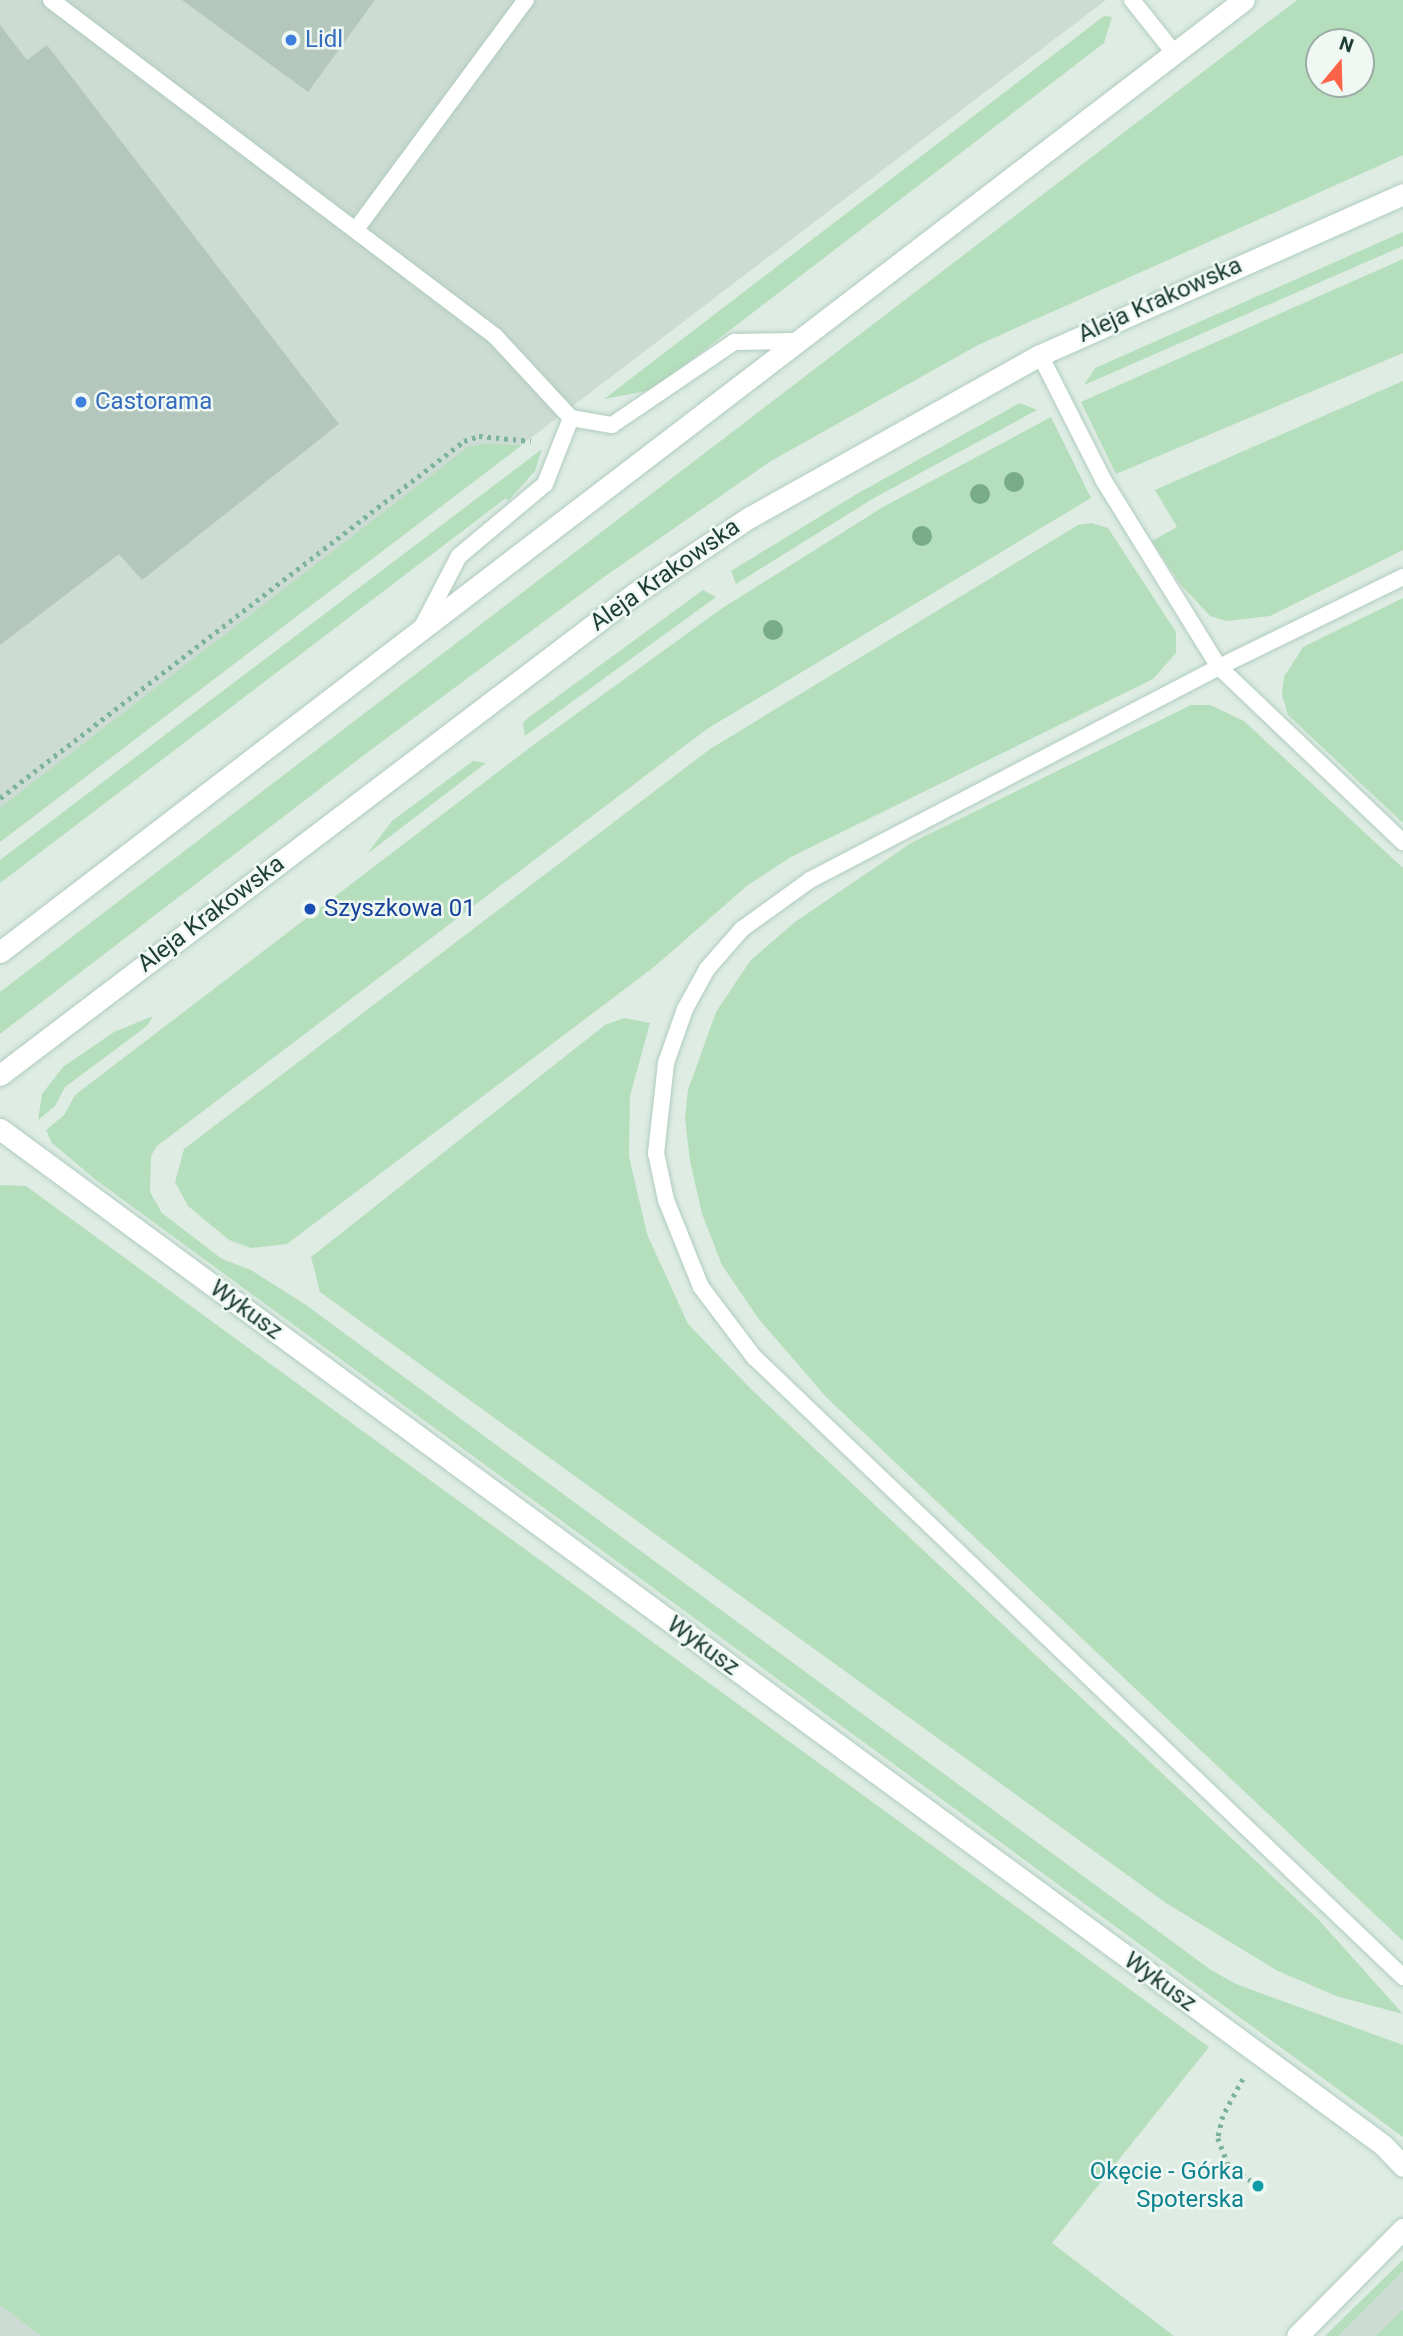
<!DOCTYPE html>
<meta charset="utf-8">
<style>
body{margin:0}
#map{position:relative;width:1403px;height:2336px;overflow:hidden;background:#deece4;font-family:Roboto,sans-serif}
div>[style]{position:absolute}
[style*='--x']{left:calc(var(--x)*1px);top:calc(var(--y)*1px);width:calc(var(--w)*1px);rotate:calc(var(--a)*1deg)}
.built>*{inset:0;background:#ccdbd3}
.green>*{inset:0;background:#b5dfbc}
.building>*{inset:0;background:#b3c7bd}
.path>*{height:4.5px;margin-top:-2.25px;transform-origin:0;background:repeating-linear-gradient(90deg,#7bb39c 0 3.5px,transparent 0 8.5px)}
.roads{filter:drop-shadow(0 0 2px #b0ccbf) drop-shadow(0 0 2px #b0ccbf)}
.lane>*{height:16px;margin:-8px;padding:0 8px;transform-origin:8px;border-radius:8px;background:#fff}
.street>*{height:21px;margin:-10.5px;padding:0 10.5px;transform-origin:10.5px;border-radius:10.5px;background:#fff}
.secondary>*{height:21px;margin:-10.5px;padding:0 10.5px;transform-origin:10.5px;border-radius:10.5px;background:#fff}
.trees>*{width:20px;height:20px;margin:-10px;border-radius:50%;background:#78ac88}
.dots>*{width:19px;height:19px;translate:-50% -50%;box-sizing:border-box;border:4px solid #eff8f3;border-radius:50%}
span{translate:-50% -50%;white-space:nowrap;text-align:center;line-height:1.15;-webkit-text-stroke:5px #eff8f3;paint-order:stroke}
.shop-label{font-size:24px;color:#366cbe}
.left{translate:0 -50%;text-align:left}
.street-label{font-size:24px;color:#1e3d32}
.transit-label{font-size:24px;color:#164399}
.culture-label{font-size:24px;color:#0d838f}
.right{translate:-100% -50%;text-align:right}
.north{position:absolute;left:1305px;top:28px;width:70px;height:70px;box-sizing:border-box;background:#eff8f3;border:2px solid #9bada6;border-radius:50%;rotate:19deg;font-size:19px;font-weight:700;line-height:28px;text-align:center;color:#1e3d32}
.north::after{content:'';display:block;margin:auto;width:24px;height:32px;background:#ff6449;clip-path:polygon(50% 0,100% 100%,50% 72%,0 100%)}
</style>
<div id="map">
<div class="built">
<i style="clip-path:polygon(0 0,1106px 0,0 842px)"></i>
<i style="clip-path:polygon(1403px 2260px,1403px 2336px,1325px 2336px)"></i>
<i style="clip-path:polygon(0 2305px,41px 2336px,0 2336px)"></i>
</div>
<div class="green">
<i style="clip-path:polygon(evenodd,1297px 0,1403px 0,1403px 155px,978px 345px,771px 461px,604px 577px,368px 752px,0 1034px,0 992px,1297px 0,1319px 42px,1361px 42px,1361px 84px,1319px 84px,1319px 42px)"></i>
<i style="clip-path:polygon(1104px 16px,1112px 17px,1104px 43px,652px 390px,604px 399px)"></i>
<i style="clip-path:polygon(1403px 232px,1403px 246px,1084px 385px,1095px 368px)"></i>
<i style="clip-path:polygon(1403px 259px,1403px 353px,1116px 474px,1081px 402px)"></i>
<i style="clip-path:polygon(1403px 381px,1403px 550px,1270px 616px,1226px 621px,1210px 616px,1181px 585px,1152px 541px,1177px 527px,1155px 490px)"></i>
<i style="clip-path:polygon(1020px 403px,1037px 410px,874px 498px,736px 584px,731px 571px,855px 495px)"></i>
<i style="clip-path:polygon(1051px 417px,1091px 498px,707px 729px,157px 1146px,151px 1156px,150px 1192px,162px 1213px,222px 1259px,251px 1270px,306px 1305px,1211px 1970px,1236px 1984px,1403px 2045px,1403px 2137px,96px 1180px,52px 1143px,46px 1130px,64px 1115px,75px 1095px,532px 746px,721px 609px,883px 507px)"></i>
<i style="clip-path:polygon(483px 444px,522px 445px,0 842px,0 808px,468px 447px)"></i>
<i style="clip-path:polygon(542px 449px,535px 471px,508px 501px,506px 498px,0 883px,0 860px)"></i>
<i style="clip-path:polygon(1092px 523px,1108px 528px,1176px 632px,1176px 653px,1153px 679px,791px 857px,748px 885px,654px 967px,287px 1244px,251px 1248px,229px 1240px,188px 1206px,175px 1182px,184px 1149px,710px 749px,1078px 525px)"></i>
<i style="clip-path:polygon(703px 590px,716px 597px,525px 736px,523px 723px,528px 718px)"></i>
<i style="clip-path:polygon(1403px 598px,1403px 823px,1288px 715px,1282px 695px,1284px 677px,1303px 647px)"></i>
<i style="clip-path:polygon(1191px 705px,1210px 705px,1244px 721px,1403px 868px,1403px 1941px,827px 1398px,758px 1318px,722px 1265px,702px 1214px,690px 1161px,685px 1119px,688px 1090px,716px 1012px,750px 961px,795px 922px,911px 843px)"></i>
<i style="clip-path:polygon(473px 761px,486px 763px,367px 854px,392px 821px)"></i>
<i style="clip-path:polygon(153px 1016px,147px 1026px,65px 1087px,55px 1106px,38px 1120px,42px 1094px,63px 1067px,114px 1032px)"></i>
<i style="clip-path:polygon(624px 1018px,650px 1023px,630px 1096px,629px 1156px,647px 1234px,688px 1324px,753px 1391px,1319px 1920px,1403px 2014px,1336px 1996px,1276px 1970px,1166px 1903px,320px 1292px,311px 1257px,605px 1025px)"></i>
<i style="clip-path:polygon(0 1185px,26px 1186px,1209px 2047px,1052px 2243px,1174px 2336px,41px 2336px,0 2305px)"></i>
<i style="clip-path:polygon(1403px 2260px,1403px 2271px,1338px 2336px,1325px 2336px)"></i>
<i style="clip-path:polygon(1403px 2310px,1403px 2336px,1376px 2336px)"></i>
</div>
<div class="building">
<i style="clip-path:polygon(182px 0,375px 0,308px 92px)"></i>
<i style="clip-path:polygon(0 25px,27px 60px,47px 45px,339px 424px,142px 580px,119px 554px,0 645px)"></i>
</div>
<div class="path">
<i style="--x:0;--y:798;--w:585;--a:-37.57"></i>
<i style="--x:464;--y:441;--w:16;--a:-18"></i>
<i style="--x:479;--y:436;--w:52;--a:5.5"></i>
<i style="--x:1243;--y:2079;--w:42;--a:118.4"></i>
<i style="--x:1223;--y:2116;--w:23;--a:103"></i>
<i style="--x:1218;--y:2138;--w:28;--a:69"></i>
<i style="--x:1228;--y:2164;--w:37;--a:36"></i>
</div>
<div class="roads">
<div class="lane">
<i style="--x:51;--y:0;--w:557;--a:37.12"></i>
<i style="--x:495;--y:336;--w:112;--a:47.2"></i>
<i style="--x:571;--y:418;--w:42;--a:9.7"></i>
<i style="--x:612;--y:425;--w:148;--a:-34.2"></i>
<i style="--x:734;--y:342;--w:60;--a:-1"></i>
<i style="--x:1132;--y:0;--w:69;--a:51.5"></i>
<i style="--x:357;--y:228;--w:284;--a:-53.5"></i>
<i style="--x:1040;--y:355;--w:141;--a:63.1"></i>
<i style="--x:1104;--y:481;--w:219;--a:58.3"></i>
<i style="--x:1219;--y:667;--w:254;--a:43.6"></i>
<i style="--x:1403;--y:577;--w:205;--a:153.9"></i>
<i style="--x:1219;--y:667;--w:461;--a:152.5"></i>
<i style="--x:810;--y:880;--w:84;--a:144.2"></i>
<i style="--x:742;--y:929;--w:53;--a:131.2"></i>
<i style="--x:707;--y:969;--w:46;--a:118.8"></i>
<i style="--x:685;--y:1009;--w:57;--a:109.4"></i>
<i style="--x:666;--y:1063;--w:91;--a:96.3"></i>
<i style="--x:656;--y:1153;--w:48;--a:78"></i>
<i style="--x:666;--y:1200;--w:94;--a:68.1"></i>
<i style="--x:701;--y:1287;--w:88;--a:52.9"></i>
<i style="--x:754;--y:1357;--w:898;--a:43.69"></i>
<i style="--x:422;--y:627;--w:80;--a:-62.5"></i>
<i style="--x:459;--y:556;--w:112;--a:-39.9"></i>
<i style="--x:545;--y:484;--w:71;--a:-68.5"></i>
</div>
<div class="street">
<i style="--x:0;--y:1129;--w:1716;--a:36.3"></i>
<i style="--x:1383;--y:2145;--w:29;--a:46"></i>
<i style="--x:1297;--y:2336;--w:151;--a:-45.3"></i>
</div>
<div class="secondary">
<i style="--x:0;--y:952;--w:1566;--a:-37.43"></i>
<i style="--x:0;--y:1075;--w:796;--a:-37.19"></i>
<i style="--x:634;--y:594;--w:139;--a:-33.6"></i>
<i style="--x:750;--y:517;--w:332;--a:-29.2"></i>
<i style="--x:1040;--y:355;--w:397;--a:-23.9"></i>
</div>
</div>
<div class="trees">
<i style="left:1014px;top:482px"></i>
<i style="left:980px;top:494px"></i>
<i style="left:922px;top:536px"></i>
<i style="left:773px;top:630px"></i>
</div>
<div class="dots">
<i style="left:291px;top:40px;background:#3f7fe0"></i>
<i style="left:81px;top:402px;background:#3f7fe0"></i>
<i style="left:310px;top:909px;background:#1a4fb4"></i>
<i style="left:1258px;top:2186px;background:#0f9aa8"></i>
</div>
<div class="shop-label">
<span class="left" style="left:305px;top:40px">Lidl</span>
<span class="left" style="left:95px;top:402px">Castorama</span>
</div>
<div class="street-label">
<span style="left:1160px;top:300px;rotate:-24deg">Aleja Krakowska</span>
<span style="left:665px;top:575px;rotate:-35deg">Aleja Krakowska</span>
<span style="left:211px;top:914px;rotate:-37deg">Aleja Krakowska</span>
<span style="left:246px;top:1310px;rotate:36deg">Wykusz</span>
<span style="left:703px;top:1646px;rotate:36deg">Wykusz</span>
<span style="left:1160px;top:1982px;rotate:36deg">Wykusz</span>
</div>
<div class="transit-label">
<span class="left" style="left:324px;top:909px">Szyszkowa 01</span>
</div>
<div class="culture-label">
<span class="right" style="left:1244px;top:2186px">Okęcie - Górka<br>Spoterska</span>
</div>
<div class="north">N</div>
</div>
